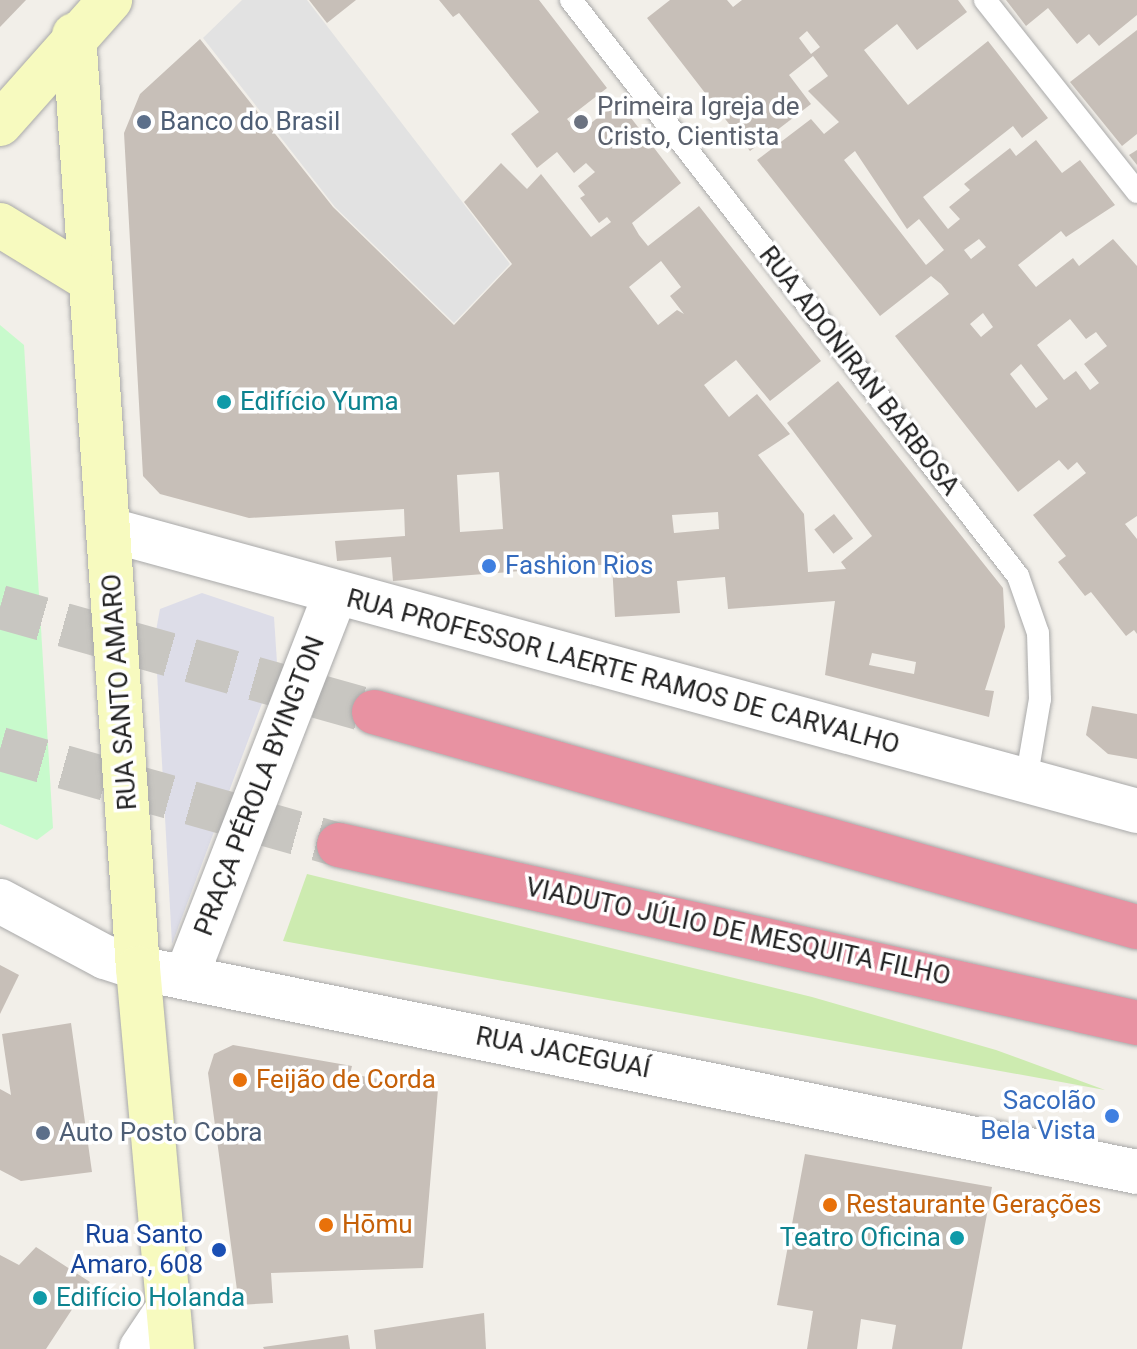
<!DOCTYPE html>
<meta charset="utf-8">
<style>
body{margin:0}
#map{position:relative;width:1137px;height:1349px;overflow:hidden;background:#f2efe9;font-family:Roboto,sans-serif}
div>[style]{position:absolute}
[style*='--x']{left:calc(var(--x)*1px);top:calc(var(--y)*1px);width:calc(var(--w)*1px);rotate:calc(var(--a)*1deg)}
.grass>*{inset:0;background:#cdebb0}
.park>*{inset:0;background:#c8facc}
.parking>*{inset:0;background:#e2e2e2}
.plaza>*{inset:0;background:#dddde8}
.building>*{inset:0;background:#c7bfb8;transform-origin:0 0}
.highway-tunnel>*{height:44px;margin-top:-22px;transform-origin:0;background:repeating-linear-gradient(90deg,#c8c6c1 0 44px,transparent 0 66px)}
.roads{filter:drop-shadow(0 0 2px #a9a9a9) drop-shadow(0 0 2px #a9a9a9)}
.lane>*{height:22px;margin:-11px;padding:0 11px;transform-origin:11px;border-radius:11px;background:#fff}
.street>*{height:44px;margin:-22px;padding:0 22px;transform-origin:22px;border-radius:22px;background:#fff}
.secondary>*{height:44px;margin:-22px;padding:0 22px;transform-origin:22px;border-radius:22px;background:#f7fabf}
.highway>*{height:44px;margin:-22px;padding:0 22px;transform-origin:22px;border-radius:22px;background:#e892a2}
.dots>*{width:22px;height:22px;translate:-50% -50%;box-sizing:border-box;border:4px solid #fff;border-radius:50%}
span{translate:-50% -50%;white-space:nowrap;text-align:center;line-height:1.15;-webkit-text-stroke:7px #fff;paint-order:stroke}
.worship-label{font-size:26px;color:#5b616d}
.left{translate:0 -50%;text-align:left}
.service-label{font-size:26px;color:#4e5e75}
.street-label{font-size:26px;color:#222}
.culture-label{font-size:26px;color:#0d838f}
.right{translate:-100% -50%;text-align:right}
.shop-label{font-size:26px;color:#366cbe}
.food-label{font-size:26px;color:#c56008}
.transit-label{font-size:26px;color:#164399}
</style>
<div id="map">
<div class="grass">
<i style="clip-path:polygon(307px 874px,812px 997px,996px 1050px,1105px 1090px,283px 941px)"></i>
</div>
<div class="park">
<i style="clip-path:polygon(0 325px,24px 345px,53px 828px,37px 840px,0 824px)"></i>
</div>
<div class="parking">
<i style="clip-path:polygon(242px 0,307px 0,510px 264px,454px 323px,335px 207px,203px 38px)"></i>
</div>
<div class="plaza">
<i style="clip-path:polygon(202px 593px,274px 617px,277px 663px,172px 944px,155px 636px,160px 609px)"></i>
</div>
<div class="building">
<i style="clip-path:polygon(0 0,26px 0,0 27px)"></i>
<i style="clip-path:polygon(309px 0,356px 0,327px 23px)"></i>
<i style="clip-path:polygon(evenodd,439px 0,539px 0,607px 88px,567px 119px,579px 133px,618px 101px,681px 183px,632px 223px,639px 235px,648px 246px,699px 206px,821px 361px,770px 401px,736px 360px,704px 385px,729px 417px,757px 394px,790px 434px,758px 455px,804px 514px,808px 572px,846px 569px,841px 562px,872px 536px,787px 423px,838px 381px,1003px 588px,1005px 627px,985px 690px,994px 691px,989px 717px,825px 675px,835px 601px,728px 609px,725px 577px,677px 581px,680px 613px,615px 617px,612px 564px,393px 581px,391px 557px,337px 561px,335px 541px,405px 536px,404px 509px,249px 518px,160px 494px,143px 476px,124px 133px,140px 94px,200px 39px,333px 207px,454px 325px,512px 264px,464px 202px,501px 163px,527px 189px,541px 174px,591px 237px,611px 222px,607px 217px,599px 223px,580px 198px,585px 195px,578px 186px,595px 172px,586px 163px,574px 173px,557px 152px,537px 168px,511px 134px,539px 112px,459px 13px,453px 17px,439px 0,661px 261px,681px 287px,670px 296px,684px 314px,677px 310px,658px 325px,629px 287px,661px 261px,439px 0,499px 472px,503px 529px,460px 532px,457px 475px,499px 472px,439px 0,718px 512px,719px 529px,674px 533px,672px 515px,718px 512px,439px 0,872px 653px,916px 662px,914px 674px,869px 665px,872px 653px)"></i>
<i style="clip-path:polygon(evenodd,670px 0,727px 0,733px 7px,742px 0,958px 0,967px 12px,917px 50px,897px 24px,864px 50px,908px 105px,988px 41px,1048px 118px,1022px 138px,1013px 126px,923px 197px,948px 229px,960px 219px,949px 207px,970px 190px,964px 184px,1010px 148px,1016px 156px,1036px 140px,1062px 173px,1080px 160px,1115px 205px,1066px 237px,1061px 231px,1018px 265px,1036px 287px,1073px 258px,1079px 266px,1113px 239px,1137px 266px,1137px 516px,1125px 524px,1137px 539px,1137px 634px,1134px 630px,1126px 636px,1091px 592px,1085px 596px,1058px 562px,1066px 556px,1033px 515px,1086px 473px,1077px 462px,1068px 470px,1059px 460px,1018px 492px,895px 336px,949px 294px,941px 284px,931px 276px,880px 316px,757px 160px,811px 119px,824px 134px,839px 122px,808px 91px,828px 76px,813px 56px,789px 75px,811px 104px,750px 151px,647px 18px,670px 0,807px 31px,820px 47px,811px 54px,799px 38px,807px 31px,670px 0,855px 151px,907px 229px,919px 219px,944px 250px,926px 265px,844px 160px,855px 151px,670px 0,979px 239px,986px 247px,971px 259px,964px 250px,979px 239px,670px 0,983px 313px,993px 327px,981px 337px,970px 324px,983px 313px,670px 0,1070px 319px,1086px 339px,1096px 332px,1107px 346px,1084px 364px,1099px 383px,1090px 390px,1076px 371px,1064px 380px,1037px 345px,1070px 319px,670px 0,1021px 364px,1048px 399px,1036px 408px,1010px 374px,1021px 364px)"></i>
<i style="clip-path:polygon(1006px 0,1137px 0,1137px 15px,1099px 46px,1089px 34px,1077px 44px,1048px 8px,1026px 26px)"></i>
<i style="clip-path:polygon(1137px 30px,1137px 134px,1122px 146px,1070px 82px)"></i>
<i style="clip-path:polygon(1137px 150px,1137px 165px,1129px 155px)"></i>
<i style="left:834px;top:514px;width:31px;height:25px;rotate:52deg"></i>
<i style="clip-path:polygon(1092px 706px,1137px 714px,1137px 759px,1108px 754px,1086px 735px)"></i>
<i style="clip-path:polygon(0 965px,19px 975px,0 1014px)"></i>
<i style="clip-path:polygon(71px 1023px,92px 1172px,21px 1181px,0 1170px,0 1089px,11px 1095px,2px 1034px)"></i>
<i style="clip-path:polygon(233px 1045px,352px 1066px,350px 1074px,438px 1089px,423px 1268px,271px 1273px,273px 1303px,239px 1305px,208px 1073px,214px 1054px)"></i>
<i style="clip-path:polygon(805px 1154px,992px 1187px,962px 1349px,892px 1349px,896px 1325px,861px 1319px,857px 1349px,807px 1349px,813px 1311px,777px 1305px)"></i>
<i style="clip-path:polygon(36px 1247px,90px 1282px,46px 1349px,0 1349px,0 1255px,19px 1265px)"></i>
<i style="clip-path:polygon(484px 1313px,486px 1349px,376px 1349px,374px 1330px)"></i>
<i style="clip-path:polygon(348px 1335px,350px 1349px,264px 1349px,263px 1347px)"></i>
</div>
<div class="highway-tunnel">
<i style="--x:0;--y:607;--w:388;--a:15.7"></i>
<i style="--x:0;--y:749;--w:352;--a:15.8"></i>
</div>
<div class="roads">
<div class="lane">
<i style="--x:571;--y:0;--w:729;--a:52.19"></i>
<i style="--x:1018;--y:576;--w:60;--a:70.7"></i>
<i style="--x:1038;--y:633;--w:66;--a:88.3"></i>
<i style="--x:1040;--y:699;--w:83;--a:99.7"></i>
<i style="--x:985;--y:0;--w:245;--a:51.6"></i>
</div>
<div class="street">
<i style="--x:110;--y:530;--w:1065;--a:15.3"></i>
<i style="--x:0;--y:901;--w:119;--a:28.1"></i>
<i style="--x:105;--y:957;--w:35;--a:18"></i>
<i style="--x:138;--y:968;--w:1020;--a:11.54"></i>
<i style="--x:186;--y:977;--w:411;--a:-68.7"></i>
<i style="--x:141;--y:1349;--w:47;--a:-56.3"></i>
</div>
<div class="secondary">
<i style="--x:74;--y:35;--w:935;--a:86.08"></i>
<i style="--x:138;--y:968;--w:383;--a:84.9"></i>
<i style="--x:0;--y:124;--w:166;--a:-48.4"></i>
<i style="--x:0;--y:225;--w:105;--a:31.4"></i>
</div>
<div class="highway">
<i style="--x:374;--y:712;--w:793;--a:15.74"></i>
<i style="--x:339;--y:845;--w:818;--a:12.57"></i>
</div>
</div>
<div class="dots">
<i style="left:144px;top:122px;background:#5c6f8a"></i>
<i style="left:581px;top:122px;background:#6b7280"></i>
<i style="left:224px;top:402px;background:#0f9aa8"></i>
<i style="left:489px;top:566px;background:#3f7fe0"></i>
<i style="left:240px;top:1080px;background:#e8710a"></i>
<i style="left:1112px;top:1116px;background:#3f7fe0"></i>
<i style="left:43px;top:1133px;background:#5c6f8a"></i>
<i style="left:830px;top:1205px;background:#e8710a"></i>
<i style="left:326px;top:1225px;background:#e8710a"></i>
<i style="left:957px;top:1238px;background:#0f9aa8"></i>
<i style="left:219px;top:1250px;background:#1a4fb4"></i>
<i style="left:40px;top:1298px;background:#0f9aa8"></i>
</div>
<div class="worship-label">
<span class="left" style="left:597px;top:122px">Primeira Igreja de<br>Cristo, Cientista</span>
</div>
<div class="service-label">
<span class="left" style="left:160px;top:122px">Banco do Brasil</span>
<span class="left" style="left:59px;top:1133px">Auto Posto Cobra</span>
</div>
<div class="street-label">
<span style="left:859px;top:371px;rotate:52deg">RUA ADONIRAN BARBOSA</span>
<span style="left:623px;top:672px;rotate:15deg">RUA PROFESSOR LAERTE RAMOS DE CARVALHO</span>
<span style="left:120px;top:692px;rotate:-94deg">RUA SANTO AMARO</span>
<span style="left:260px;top:786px;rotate:-69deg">PRAÇA PÉROLA BYINGTON</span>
<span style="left:738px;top:932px;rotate:12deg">VIADUTO JÚLIO DE MESQUITA FILHO</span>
<span style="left:563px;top:1053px;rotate:11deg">RUA JACEGUAÍ</span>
</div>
<div class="culture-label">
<span class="left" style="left:240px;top:402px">Edifício Yuma</span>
<span class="right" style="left:941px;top:1238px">Teatro Oficina</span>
<span class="left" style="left:56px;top:1298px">Edifício Holanda</span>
</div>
<div class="shop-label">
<span class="left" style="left:505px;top:566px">Fashion Rios</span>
<span class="right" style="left:1096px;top:1116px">Sacolão<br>Bela Vista</span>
</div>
<div class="food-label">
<span class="left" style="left:256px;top:1080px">Feijão de Corda</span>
<span class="left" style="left:846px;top:1205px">Restaurante Gerações</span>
<span class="left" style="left:342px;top:1225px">Hōmu</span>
</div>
<div class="transit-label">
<span class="right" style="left:203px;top:1250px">Rua Santo<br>Amaro, 608</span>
</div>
</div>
